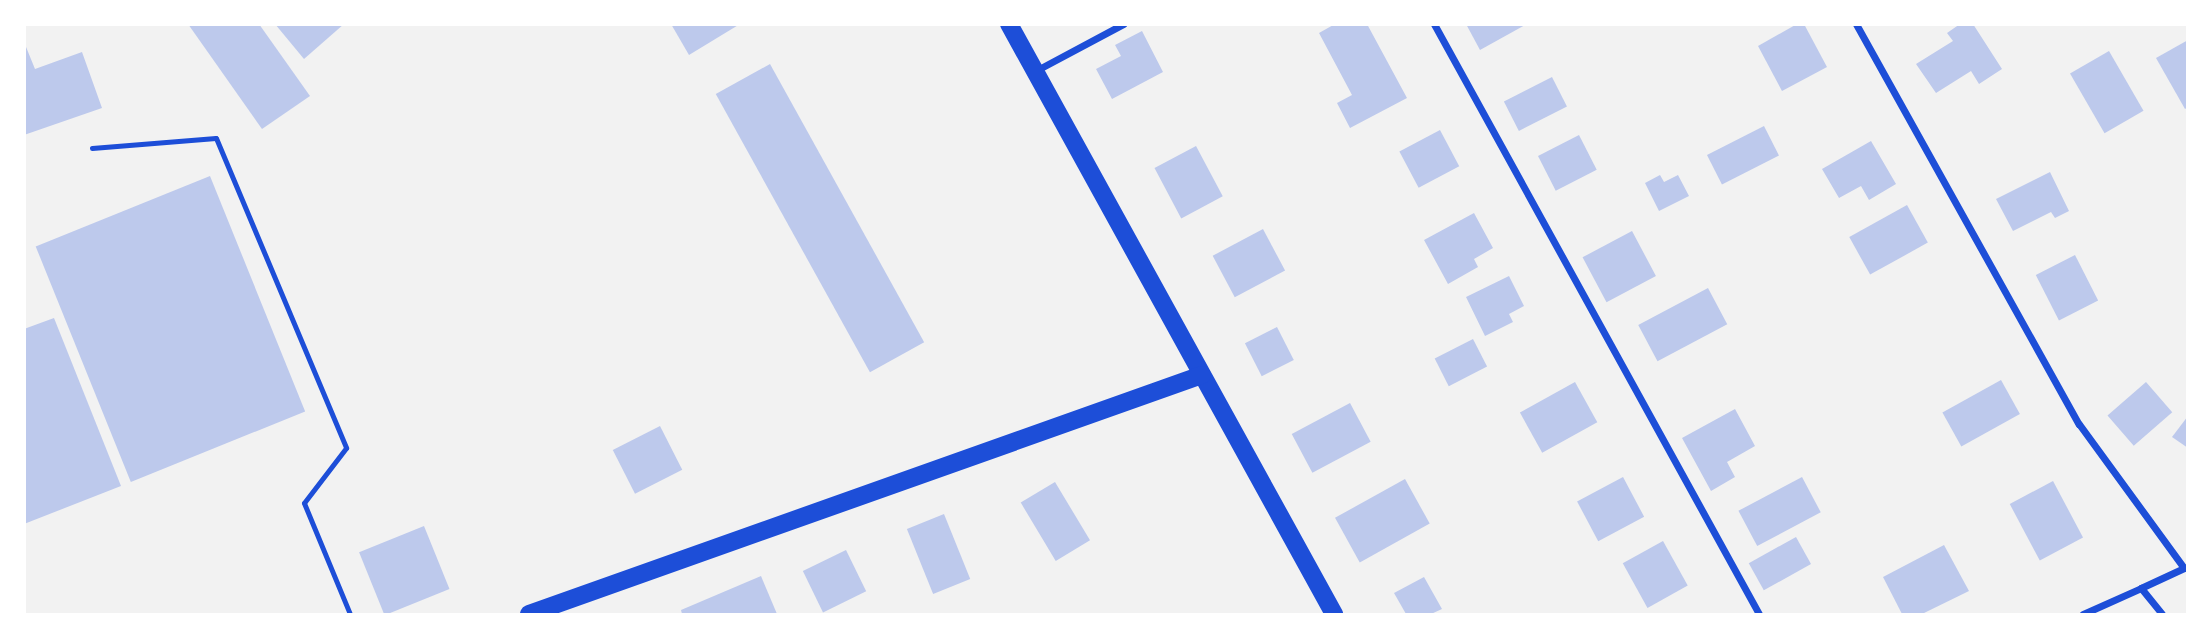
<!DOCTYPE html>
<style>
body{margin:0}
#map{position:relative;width:2212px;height:639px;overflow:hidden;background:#f2f2f2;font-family:"Crimson Pro",serif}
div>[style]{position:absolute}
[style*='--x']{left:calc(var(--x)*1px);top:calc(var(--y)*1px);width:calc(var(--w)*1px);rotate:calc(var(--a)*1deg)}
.building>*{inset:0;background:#bdc9ec;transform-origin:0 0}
.service>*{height:5px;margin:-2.5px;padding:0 2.5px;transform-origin:2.5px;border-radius:2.5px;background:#1d4ed8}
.minor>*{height:7px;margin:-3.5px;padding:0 3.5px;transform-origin:3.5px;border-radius:3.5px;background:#1d4ed8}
.primary>*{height:18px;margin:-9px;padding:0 9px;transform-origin:9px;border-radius:9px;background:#1d4ed8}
span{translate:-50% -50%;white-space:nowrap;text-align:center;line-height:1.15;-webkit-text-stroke:7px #fff;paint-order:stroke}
.frame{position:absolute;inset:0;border:26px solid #fff;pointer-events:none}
</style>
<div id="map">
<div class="building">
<i style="clip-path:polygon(188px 24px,259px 24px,310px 96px,262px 129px)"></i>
<i style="clip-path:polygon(275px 24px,344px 24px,304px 59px)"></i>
<i style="clip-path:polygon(671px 24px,740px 24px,689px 55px)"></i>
<i style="clip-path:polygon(1335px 24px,1367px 24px,1407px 98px,1350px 128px,1337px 103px,1352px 95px,1319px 33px)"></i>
<i style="clip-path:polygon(1466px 24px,1527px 24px,1480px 50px)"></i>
<i style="clip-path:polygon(1797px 24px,1804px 24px,1827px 67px,1782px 91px,1758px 46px)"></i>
<i style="clip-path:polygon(1960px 24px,1973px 24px,2002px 69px,1979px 84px,1971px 71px,1936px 93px,1916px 64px,1953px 41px,1947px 33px)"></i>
<i style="clip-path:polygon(1142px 31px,1163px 72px,1112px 99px,1096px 69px,1121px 56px,1115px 45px)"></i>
<i style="clip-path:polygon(2188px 40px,2188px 107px,2185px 109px,2156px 58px)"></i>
<i style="clip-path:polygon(24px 42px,35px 69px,82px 52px,102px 108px,24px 135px)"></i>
<i style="left:2109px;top:51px;width:69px;height:45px;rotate:60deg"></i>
<i style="left:770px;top:64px;width:318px;height:62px;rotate:61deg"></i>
<i style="left:1552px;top:77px;width:33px;height:54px;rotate:63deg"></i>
<i style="left:1764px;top:126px;width:33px;height:64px;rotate:63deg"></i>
<i style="left:1440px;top:130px;width:41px;height:46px;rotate:62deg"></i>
<i style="left:1579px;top:135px;width:39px;height:46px;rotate:63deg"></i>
<i style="clip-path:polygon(1871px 141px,1896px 184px,1869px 200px,1861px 186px,1839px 198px,1822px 169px)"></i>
<i style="left:1196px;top:146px;width:57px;height:47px;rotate:62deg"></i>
<i style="clip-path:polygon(2050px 172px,2069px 211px,2055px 218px,2051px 212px,2013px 231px,1996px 199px)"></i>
<i style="clip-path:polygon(1660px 175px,1664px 182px,1678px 175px,1689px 196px,1659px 211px,1645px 183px)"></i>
<i style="left:210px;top:176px;width:254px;height:188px;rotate:68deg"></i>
<i style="left:1907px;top:205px;width:43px;height:66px;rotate:61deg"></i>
<i style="clip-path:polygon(1474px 213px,1493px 248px,1474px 259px,1478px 267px,1448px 284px,1424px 240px)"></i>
<i style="left:1263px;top:229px;width:47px;height:57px;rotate:62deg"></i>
<i style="left:1632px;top:231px;width:51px;height:56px;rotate:62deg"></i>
<i style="left:2075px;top:255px;width:51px;height:44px;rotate:63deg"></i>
<i style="clip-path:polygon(1509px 276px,1524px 306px,1509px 314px,1513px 322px,1485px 336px,1466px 297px)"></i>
<i style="left:1708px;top:288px;width:41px;height:79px;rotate:62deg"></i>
<i style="clip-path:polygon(54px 318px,121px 486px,24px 524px,24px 329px)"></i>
<i style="left:1277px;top:327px;width:37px;height:36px;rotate:63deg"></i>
<i style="left:1473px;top:339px;width:31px;height:43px;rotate:63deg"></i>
<i style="left:2001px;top:380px;width:39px;height:67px;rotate:61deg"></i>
<i style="left:1575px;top:382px;width:46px;height:63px;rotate:61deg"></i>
<i style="left:2146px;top:382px;width:40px;height:51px;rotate:49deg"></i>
<i style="left:1350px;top:403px;width:44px;height:66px;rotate:62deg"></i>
<i style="clip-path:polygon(1735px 409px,1755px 446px,1727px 462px,1735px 477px,1711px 491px,1682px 438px)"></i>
<i style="clip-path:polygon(2188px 416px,2188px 448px,2172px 437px)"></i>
<i style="left:660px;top:426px;width:49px;height:53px;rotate:63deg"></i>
<i style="left:1623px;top:477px;width:45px;height:52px;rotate:62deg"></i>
<i style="left:1802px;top:477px;width:40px;height:72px;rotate:62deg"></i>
<i style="left:1405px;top:479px;width:51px;height:80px;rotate:61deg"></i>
<i style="left:2053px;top:481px;width:64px;height:49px;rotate:62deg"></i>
<i style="left:1055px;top:482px;width:68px;height:40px;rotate:59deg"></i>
<i style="left:944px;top:514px;width:70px;height:40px;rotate:68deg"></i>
<i style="left:424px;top:526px;width:68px;height:70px;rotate:68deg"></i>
<i style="left:1796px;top:537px;width:31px;height:54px;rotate:61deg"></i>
<i style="left:1663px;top:541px;width:51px;height:46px;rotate:61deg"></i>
<i style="clip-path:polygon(1944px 545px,1969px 591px,1922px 614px,1902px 614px,1883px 577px)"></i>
<i style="left:846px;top:550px;width:46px;height:48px;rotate:64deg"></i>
<i style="clip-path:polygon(761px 576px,777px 614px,682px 614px,681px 610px)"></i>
<i style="clip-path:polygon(1424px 577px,1442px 609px,1431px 614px,1406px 614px,1394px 593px)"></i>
</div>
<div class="service">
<i style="--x:92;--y:148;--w:124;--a:-4.6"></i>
<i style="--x:216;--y:138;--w:336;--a:67.2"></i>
<i style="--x:346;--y:448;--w:69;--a:127.4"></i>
<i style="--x:304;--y:503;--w:120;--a:67.5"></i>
</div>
<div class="minor">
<i style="--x:1434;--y:24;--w:674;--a:61.15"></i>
<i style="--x:1856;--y:24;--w:458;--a:60.9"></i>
<i style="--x:2079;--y:424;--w:178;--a:53.9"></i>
<i style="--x:2184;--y:568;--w:47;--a:155.1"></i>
<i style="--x:2141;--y:588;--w:33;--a:51"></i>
<i style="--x:1037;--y:70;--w:98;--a:-28.1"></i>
<i style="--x:2083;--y:614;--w:64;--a:-24.1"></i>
</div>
<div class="primary">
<i style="--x:1009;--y:24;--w:674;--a:61.15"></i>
<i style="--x:529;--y:614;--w:714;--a:-19.55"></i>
</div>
<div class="frame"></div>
</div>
